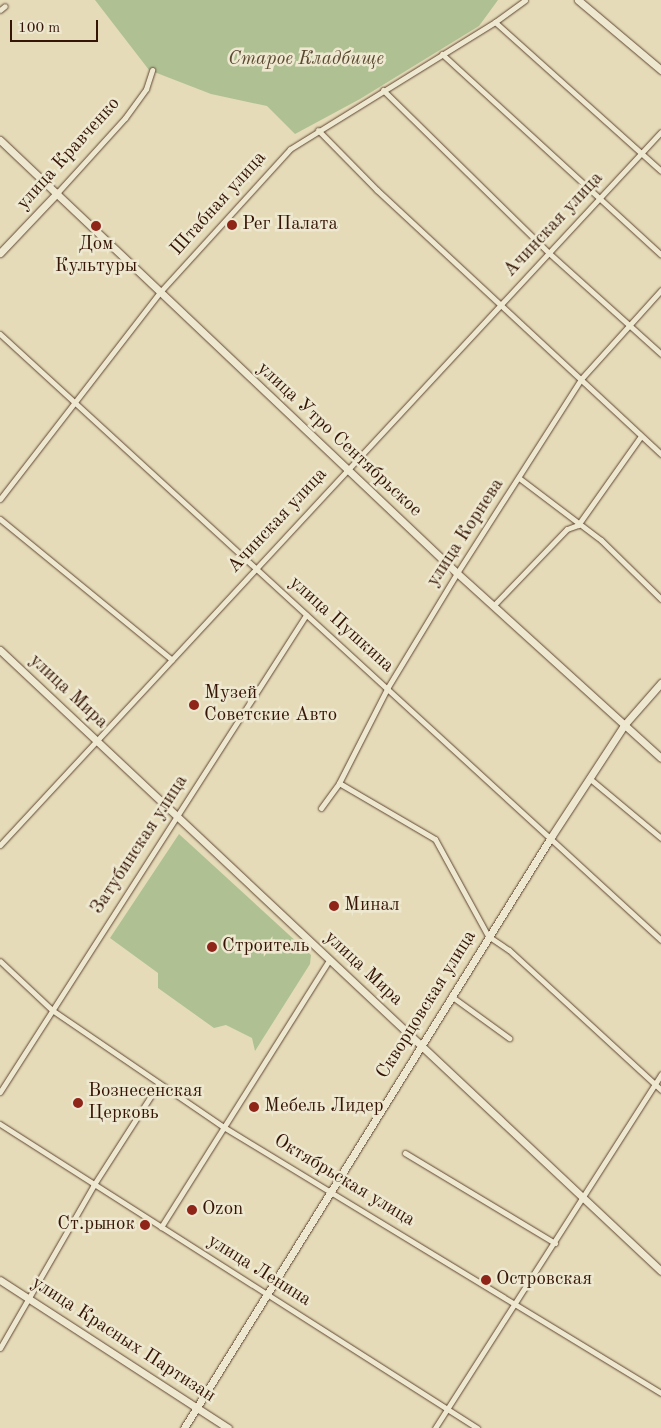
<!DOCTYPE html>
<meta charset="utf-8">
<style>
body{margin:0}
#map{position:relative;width:661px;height:1428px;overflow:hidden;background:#e5dbb8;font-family:"Old Standard TT",serif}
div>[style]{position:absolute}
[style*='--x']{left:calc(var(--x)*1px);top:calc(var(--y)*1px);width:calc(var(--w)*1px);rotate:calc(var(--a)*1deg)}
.green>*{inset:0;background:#afc193}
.roads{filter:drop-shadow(0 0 1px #614632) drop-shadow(0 0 1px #614632)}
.street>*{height:5px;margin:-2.5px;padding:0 2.5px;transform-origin:2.5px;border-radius:2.5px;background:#eee8d1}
.secondary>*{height:7px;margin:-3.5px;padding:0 3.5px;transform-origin:3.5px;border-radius:3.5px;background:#eee8d1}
.dots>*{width:14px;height:14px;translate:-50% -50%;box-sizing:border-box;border:2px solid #eee8d1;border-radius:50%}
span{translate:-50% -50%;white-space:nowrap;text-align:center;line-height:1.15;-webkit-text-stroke:5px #eee8d1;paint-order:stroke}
.park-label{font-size:19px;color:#5a4930;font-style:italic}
.street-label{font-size:19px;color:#351505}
.poi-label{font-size:19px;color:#351505}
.left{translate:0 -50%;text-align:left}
.right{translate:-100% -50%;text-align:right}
.scale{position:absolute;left:10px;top:20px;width:88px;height:22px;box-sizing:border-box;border:2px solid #351505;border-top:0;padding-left:6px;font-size:15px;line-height:18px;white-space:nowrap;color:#351505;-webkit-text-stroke:4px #eee8d1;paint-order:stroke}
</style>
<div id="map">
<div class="green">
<i style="clip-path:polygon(95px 0,498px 0,479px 26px,360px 99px,295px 134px,267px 106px,211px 94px,149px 70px)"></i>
<i style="clip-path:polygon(179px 834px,311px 955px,310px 964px,255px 1051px,252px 1038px,226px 1025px,214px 1028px,158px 988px,158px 973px,110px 938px)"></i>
</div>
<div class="roads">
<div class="street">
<i style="--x:0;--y:10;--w:6;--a:-39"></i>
<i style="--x:495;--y:22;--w:223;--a:41.9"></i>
<i style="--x:442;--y:54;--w:297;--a:42.5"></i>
<i style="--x:383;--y:90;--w:233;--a:44.5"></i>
<i style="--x:549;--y:253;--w:151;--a:42"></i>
<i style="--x:318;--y:130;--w:84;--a:45.5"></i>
<i style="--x:377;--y:190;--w:388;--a:42.9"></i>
<i style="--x:57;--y:193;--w:101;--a:-47.8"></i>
<i style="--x:125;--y:118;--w:36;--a:-54"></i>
<i style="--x:146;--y:89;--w:20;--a:-72"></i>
<i style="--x:0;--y:334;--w:897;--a:42.51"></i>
<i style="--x:519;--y:478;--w:103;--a:37.1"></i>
<i style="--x:601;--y:540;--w:84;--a:44.5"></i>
<i style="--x:0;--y:499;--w:262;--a:-52.3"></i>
<i style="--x:160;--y:292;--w:193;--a:-47.7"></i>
<i style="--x:290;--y:149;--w:241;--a:-31.8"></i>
<i style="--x:495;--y:22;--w:37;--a:-36"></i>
<i style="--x:0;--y:519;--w:222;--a:39.3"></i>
<i style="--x:494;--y:605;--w:105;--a:-46.2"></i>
<i style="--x:567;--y:529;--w:12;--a:-20"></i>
<i style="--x:578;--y:525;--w:109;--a:-54.7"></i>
<i style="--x:589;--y:778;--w:94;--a:39.8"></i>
<i style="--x:339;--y:783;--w:111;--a:30.3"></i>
<i style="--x:435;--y:839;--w:111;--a:61.3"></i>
<i style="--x:488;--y:936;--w:25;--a:34"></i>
<i style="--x:509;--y:950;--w:207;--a:42.6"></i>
<i style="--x:321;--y:808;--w:31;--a:-54"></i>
<i style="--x:339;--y:783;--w:108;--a:-63"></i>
<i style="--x:388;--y:687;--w:133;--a:-58.8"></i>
<i style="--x:457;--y:573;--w:230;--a:-57.4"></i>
<i style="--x:581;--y:379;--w:120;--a:-48"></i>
<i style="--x:0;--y:845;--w:972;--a:-47.17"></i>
<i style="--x:0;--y:961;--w:71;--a:43.3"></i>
<i style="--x:52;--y:1010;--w:206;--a:34.3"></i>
<i style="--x:222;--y:1126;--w:514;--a:31.31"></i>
<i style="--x:451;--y:996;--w:72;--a:35.9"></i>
<i style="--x:0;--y:1092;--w:567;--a:-57.32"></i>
<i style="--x:0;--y:1124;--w:566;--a:32.51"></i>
<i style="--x:405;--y:1153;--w:175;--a:31"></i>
<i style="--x:161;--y:1227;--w:315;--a:-57.8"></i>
<i style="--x:0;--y:1348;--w:187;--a:-60.1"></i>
<i style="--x:93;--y:1186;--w:122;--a:-57.3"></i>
<i style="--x:435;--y:1428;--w:420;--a:-57.4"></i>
</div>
<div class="secondary">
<i style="--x:578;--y:0;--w:109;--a:40.1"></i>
<i style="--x:0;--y:140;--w:630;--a:43.46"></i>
<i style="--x:457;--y:573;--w:275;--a:42.2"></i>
<i style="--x:0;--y:253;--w:83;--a:-46.5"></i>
<i style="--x:0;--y:650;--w:907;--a:43.21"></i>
<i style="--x:0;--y:1280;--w:272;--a:33"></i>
<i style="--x:184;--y:1428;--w:696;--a:-58.16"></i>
<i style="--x:551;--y:837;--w:135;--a:-56.8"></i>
<i style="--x:625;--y:724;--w:55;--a:-48.7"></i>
</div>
</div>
<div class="dots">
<i style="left:232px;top:225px;background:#8f2418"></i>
<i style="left:96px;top:226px;background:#8f2418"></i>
<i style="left:194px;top:705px;background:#8f2418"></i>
<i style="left:334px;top:906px;background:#8f2418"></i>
<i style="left:212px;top:947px;background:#8f2418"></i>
<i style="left:78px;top:1103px;background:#8f2418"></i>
<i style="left:254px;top:1107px;background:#8f2418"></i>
<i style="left:192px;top:1210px;background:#8f2418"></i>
<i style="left:145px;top:1225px;background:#8f2418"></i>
<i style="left:486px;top:1280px;background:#8f2418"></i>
</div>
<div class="park-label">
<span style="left:306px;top:60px">Старое Кладбище</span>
</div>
<div class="street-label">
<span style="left:69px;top:154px;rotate:-48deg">улица Кравченко</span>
<span style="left:219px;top:204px;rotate:-48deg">Штабная улица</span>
<span style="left:554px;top:225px;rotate:-47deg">Ачинская улица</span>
<span style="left:339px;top:440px;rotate:43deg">улица Утро Сентябрьское</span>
<span style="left:278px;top:521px;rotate:-47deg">Ачинская улица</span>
<span style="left:466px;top:533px;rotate:-57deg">улица Корнева</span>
<span style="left:341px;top:625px;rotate:42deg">улица Пушкина</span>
<span style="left:68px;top:692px;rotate:43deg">улица Мира</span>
<span style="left:140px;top:845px;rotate:-57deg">Затубинская улица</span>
<span style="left:363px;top:969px;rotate:43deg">улица Мира</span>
<span style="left:427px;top:1005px;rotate:-58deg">Скворцовская улица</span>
<span style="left:344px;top:1181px;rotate:31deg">Октябрьская улица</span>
<span style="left:259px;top:1271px;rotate:32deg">улица Ленина</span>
<span style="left:123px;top:1340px;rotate:33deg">улица Красных Партизан</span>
</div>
<div class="poi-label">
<span class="left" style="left:242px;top:225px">Рег Палата</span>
<span style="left:96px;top:256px">Дом<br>Культуры</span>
<span class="left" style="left:204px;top:705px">Музей<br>Советские Авто</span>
<span class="left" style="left:344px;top:906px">Минал</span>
<span class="left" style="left:222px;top:947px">Строитель</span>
<span class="left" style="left:88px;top:1103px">Вознесенская<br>Церковь</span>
<span class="left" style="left:264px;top:1107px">Мебель Лидер</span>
<span class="left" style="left:202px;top:1210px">Ozon</span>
<span class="right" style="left:135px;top:1225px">Ст.рынок</span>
<span class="left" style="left:496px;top:1280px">Островская</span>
</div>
<div class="scale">100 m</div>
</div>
